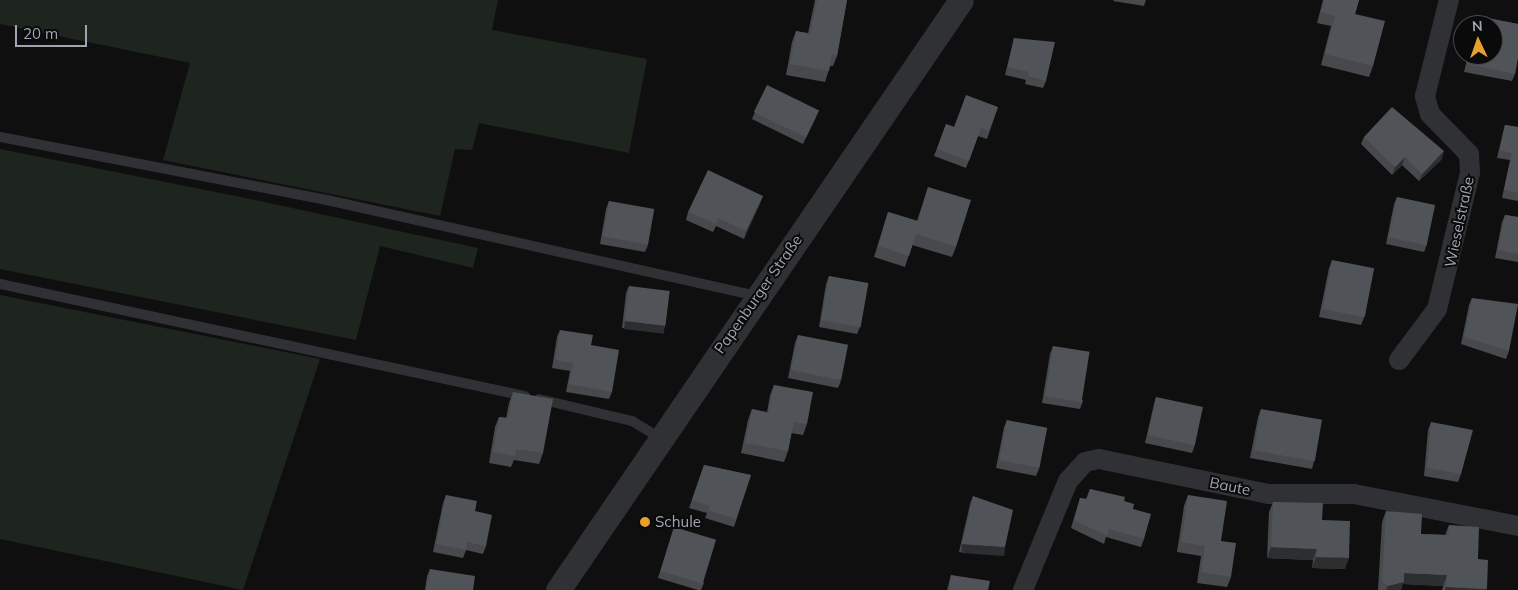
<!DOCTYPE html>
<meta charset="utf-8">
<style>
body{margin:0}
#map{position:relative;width:1518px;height:590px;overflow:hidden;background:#0f0f10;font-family:Mulish,sans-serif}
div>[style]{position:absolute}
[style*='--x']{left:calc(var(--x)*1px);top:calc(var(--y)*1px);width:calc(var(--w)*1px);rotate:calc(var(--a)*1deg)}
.green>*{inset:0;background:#1e241e}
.service>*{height:10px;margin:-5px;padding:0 5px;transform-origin:5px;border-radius:5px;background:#303135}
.minor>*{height:20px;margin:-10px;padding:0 10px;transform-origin:10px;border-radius:10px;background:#303135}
.tertiary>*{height:25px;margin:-12.5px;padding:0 12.5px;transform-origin:12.5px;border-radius:12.5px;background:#303135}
.wall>*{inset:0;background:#47494d}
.shaded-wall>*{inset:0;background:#2c2e30;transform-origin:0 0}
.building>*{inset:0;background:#505358;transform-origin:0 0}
.dots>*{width:14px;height:14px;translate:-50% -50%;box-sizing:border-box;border:2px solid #0a0a0b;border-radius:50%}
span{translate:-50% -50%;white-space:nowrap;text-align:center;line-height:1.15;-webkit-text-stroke:4px #0a0a0b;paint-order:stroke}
.street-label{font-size:15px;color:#a0a6b1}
.poi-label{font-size:15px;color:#a0a6b1}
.left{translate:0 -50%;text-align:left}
.north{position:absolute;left:1453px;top:15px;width:50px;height:50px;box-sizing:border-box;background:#0a0a0b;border:1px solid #46484d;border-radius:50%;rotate:357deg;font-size:14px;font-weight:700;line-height:20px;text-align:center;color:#a0a6b1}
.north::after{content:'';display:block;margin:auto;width:18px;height:22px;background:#e99f2e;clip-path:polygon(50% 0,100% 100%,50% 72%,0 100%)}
.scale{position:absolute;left:15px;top:25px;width:72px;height:22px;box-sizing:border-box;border:2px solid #a0a6b1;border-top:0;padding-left:6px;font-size:15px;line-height:18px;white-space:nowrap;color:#a0a6b1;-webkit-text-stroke:4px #0a0a0b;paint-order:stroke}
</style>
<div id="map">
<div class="green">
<i style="clip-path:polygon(0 0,498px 0,492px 30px,647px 59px,629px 153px,479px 123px,472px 150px,455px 149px,440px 216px,163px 160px,190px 63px,0 24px)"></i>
<i style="clip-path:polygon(0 149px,241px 197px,478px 248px,473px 268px,380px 246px,356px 340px,0 269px)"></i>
<i style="clip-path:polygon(0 295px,320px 359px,243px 590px,0 539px)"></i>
</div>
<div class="service">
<i style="--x:0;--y:137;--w:333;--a:10.9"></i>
<i style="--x:327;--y:200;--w:440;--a:12.6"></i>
<i style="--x:0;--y:284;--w:537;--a:12.04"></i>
<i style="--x:539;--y:399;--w:96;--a:13.3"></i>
<i style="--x:632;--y:421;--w:33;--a:31"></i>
</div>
<div class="minor">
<i style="--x:1399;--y:360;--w:64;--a:-53.3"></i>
<i style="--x:1437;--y:309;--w:140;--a:-76.4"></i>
<i style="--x:1470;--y:173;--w:19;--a:-93"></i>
<i style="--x:1469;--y:154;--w:56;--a:-134.3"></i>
<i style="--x:1430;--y:114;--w:19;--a:-106"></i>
<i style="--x:1425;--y:96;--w:99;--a:-76"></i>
<i style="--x:1023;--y:590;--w:118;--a:-67.6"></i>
<i style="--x:1068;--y:481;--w:25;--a:-48"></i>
<i style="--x:1085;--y:462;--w:14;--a:-12"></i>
<i style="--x:1099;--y:459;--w:173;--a:11.7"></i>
<i style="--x:1268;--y:494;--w:86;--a:0"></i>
<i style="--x:1354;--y:494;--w:167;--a:11"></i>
</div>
<div class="tertiary">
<i style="--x:558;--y:590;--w:714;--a:-55.66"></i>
</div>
<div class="wall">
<i style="clip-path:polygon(815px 0,847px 0,837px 56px,833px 66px,830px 66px,825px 82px,786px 75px,792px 42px,796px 31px,808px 33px)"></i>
<i style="clip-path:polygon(1114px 0,1146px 0,1144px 6px,1113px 1px)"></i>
<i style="clip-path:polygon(1323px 0,1359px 0,1355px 14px,1373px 66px,1369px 77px,1321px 65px,1331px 26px,1317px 23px)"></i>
<i style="clip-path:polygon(1477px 16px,1518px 24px,1518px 57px,1515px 74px,1512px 81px,1464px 72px,1468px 55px,1493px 55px,1493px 25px,1474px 25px)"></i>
<i style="clip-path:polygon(1014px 38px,1046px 81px,1043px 88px,1025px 84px,1026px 80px,1005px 75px,1012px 46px)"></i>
<i style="clip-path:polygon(998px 107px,987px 139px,978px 136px,966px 168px,934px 156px,946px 124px,954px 127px)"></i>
<i style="clip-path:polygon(755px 112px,816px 117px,803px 144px,752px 119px)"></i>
<i style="clip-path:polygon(1505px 125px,1518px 127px,1518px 201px,1502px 198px,1510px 160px,1497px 158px,1503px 132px)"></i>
<i style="clip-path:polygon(1364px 137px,1442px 159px,1419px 181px,1402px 165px,1392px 175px,1361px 144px)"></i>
<i style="clip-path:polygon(928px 187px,956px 247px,952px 257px,912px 245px,905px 267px,874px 257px,888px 212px,917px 221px)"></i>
<i style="clip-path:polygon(763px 196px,744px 239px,716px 226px,713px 232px,686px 220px,688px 212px)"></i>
<i style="clip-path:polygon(1397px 197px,1427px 244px,1424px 252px,1386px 244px,1394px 204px)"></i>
<i style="clip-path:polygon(609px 201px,648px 245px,645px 252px,600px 244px,606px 209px)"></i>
<i style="clip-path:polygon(1505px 215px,1518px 217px,1518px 262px,1495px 258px,1502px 222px)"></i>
<i style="clip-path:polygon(1332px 260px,1364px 318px,1361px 325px,1319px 317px,1329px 268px)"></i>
<i style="clip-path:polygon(829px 276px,860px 327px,857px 334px,819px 327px,826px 284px)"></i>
<i style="clip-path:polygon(629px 286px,665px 326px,662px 333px,622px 328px,626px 293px)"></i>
<i style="clip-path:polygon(1472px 298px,1509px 351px,1506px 359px,1461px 344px,1469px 305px)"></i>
<i style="clip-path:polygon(560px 330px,591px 345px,612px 392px,609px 399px,566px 392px,570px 371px,552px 368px,557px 337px)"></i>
<i style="clip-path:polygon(798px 335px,841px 381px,838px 388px,788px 378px,795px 343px)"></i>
<i style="clip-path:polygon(1053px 346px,1083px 401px,1080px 409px,1042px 403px,1050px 354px)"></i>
<i style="clip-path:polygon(774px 385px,807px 424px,803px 435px,791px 433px,788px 451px,784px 462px,741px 453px,748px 420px,752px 409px,767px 412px,770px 395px)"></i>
<i style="clip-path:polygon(513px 392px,543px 453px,539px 464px,514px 460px,511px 467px,489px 463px,495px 427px,499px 417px,506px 418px,509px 403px)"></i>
<i style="clip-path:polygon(1156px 397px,1195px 445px,1192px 453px,1145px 443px,1154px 404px)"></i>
<i style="clip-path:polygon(1261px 409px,1314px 461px,1312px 469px,1250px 458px,1258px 417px)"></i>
<i style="clip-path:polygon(1007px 420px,1039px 469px,1036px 476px,996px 468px,1004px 427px)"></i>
<i style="clip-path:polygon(1431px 422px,1461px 474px,1458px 482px,1424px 476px,1428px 430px)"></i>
<i style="clip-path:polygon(704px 465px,751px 475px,734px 527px,705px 518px,707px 513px,689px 508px)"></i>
<i style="clip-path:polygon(1090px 489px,1124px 501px,1133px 509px,1144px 539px,1141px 547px,1106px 537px,1104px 544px,1071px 528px,1080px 498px,1086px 499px)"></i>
<i style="clip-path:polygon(446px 495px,475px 511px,486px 546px,483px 554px,466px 550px,463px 558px,433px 552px,443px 503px)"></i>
<i style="clip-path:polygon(1188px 495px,1231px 577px,1227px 587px,1197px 583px,1201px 556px,1177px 552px,1184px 506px)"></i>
<i style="clip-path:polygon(973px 496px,1005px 547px,1002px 555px,959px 552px,970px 504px)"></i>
<i style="clip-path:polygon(1273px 502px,1345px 569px,1312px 568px,1313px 560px,1267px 558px,1269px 512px)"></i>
<i style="clip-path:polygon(1386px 511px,1421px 534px,1445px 535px,1449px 525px,1478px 559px,1486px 590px,1442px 590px,1443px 586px,1403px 584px,1401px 590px,1378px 590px,1382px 522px)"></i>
<i style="clip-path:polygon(674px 527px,704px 583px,701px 590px,698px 590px,658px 578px)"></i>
<i style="clip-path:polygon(430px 569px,473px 590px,425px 590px,427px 576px)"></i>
<i style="clip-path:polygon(951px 575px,988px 590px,947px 590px,949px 582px)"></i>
</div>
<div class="shaded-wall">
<i style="clip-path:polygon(819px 110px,816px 117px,803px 144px,806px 136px)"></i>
<i style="clip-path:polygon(1444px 151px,1442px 159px,1419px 181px,1422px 174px)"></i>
<i style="clip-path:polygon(1405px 157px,1402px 165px,1392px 175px,1395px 167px)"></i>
<i style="clip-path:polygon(763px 196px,760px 204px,744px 239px,746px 231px)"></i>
<i style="left:625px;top:321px;width:40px;height:8px;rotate:7deg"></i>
<i style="left:962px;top:544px;width:43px;height:9px;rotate:4deg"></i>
<i style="clip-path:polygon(1271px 547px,1317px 549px,1313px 560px,1267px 558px)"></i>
<i style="clip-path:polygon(1316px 557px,1349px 558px,1345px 569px,1312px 568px)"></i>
<i style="clip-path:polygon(1404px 573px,1447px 575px,1443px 586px,1403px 584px,1401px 590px,1386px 590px,1388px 586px)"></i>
<i style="clip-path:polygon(1446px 587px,1487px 589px,1486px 590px,1445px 590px)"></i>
</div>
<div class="building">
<i style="clip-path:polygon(817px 0,847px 0,837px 56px,832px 55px,829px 71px,790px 64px,796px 31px,810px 34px)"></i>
<i style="clip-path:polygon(1324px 0,1359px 0,1355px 14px,1385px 21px,1373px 66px,1325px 54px,1335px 16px,1321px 12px)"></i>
<i style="clip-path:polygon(1477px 16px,1518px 24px,1518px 57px,1515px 74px,1467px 64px,1469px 55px,1493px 55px,1493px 25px,1475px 25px)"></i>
<i style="clip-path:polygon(1014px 38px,1055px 42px,1046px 81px,1028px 76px,1029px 72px,1008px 67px)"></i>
<i style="left:767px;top:85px;width:58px;height:30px;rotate:26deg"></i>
<i style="clip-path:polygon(966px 95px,998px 107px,989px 131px,981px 128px,969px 161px,937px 149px,946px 124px,954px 127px)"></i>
<i style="clip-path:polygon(1392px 107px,1444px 151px,1422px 174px,1405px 157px,1395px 167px,1364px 137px)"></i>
<i style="clip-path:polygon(1505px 125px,1518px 127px,1518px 193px,1504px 190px,1512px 153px,1500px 150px)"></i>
<i style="clip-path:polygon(708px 170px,763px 196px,746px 231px,718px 218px,716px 224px,688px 212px)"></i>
<i style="clip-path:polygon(928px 187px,971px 200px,956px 247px,916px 234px,909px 256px,878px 246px,888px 212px,918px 221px)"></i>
<i style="left:1397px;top:197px;width:39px;height:41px;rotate:12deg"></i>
<i style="left:609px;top:201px;width:46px;height:36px;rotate:10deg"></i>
<i style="clip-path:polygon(1505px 215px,1518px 217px,1518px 254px,1498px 250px)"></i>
<i style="left:1332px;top:260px;width:43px;height:50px;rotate:11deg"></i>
<i style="left:829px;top:276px;width:40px;height:45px;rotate:10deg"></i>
<i style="left:629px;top:286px;width:41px;height:35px;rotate:7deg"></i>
<i style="clip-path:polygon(1472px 298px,1518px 304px,1509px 351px,1464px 337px)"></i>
<i style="clip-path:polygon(560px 330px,593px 335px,591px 345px,619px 350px,612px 392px,569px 384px,573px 363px,555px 360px)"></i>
<i style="left:798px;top:335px;width:51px;height:36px;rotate:11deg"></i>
<i style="left:1053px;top:346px;width:37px;height:51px;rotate:9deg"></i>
<i style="clip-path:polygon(774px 385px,813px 392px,807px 424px,794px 422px,788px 451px,745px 443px,752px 409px,768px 413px)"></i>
<i style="clip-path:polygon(513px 392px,553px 399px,543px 453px,516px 449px,515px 456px,493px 452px,499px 417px,508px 418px)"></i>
<i style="left:1156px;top:397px;width:48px;height:39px;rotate:12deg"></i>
<i style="left:1261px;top:409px;width:62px;height:42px;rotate:10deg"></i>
<i style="left:1007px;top:420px;width:41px;height:41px;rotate:11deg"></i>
<i style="clip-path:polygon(1431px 422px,1473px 430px,1461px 474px,1427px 468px)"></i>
<i style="clip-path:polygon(704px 465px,751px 475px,736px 519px,708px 510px,710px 506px,692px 500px)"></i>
<i style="clip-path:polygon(1090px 489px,1125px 497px,1124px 501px,1134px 504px,1133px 509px,1151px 514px,1144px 539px,1109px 529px,1107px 536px,1074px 520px,1080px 498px,1087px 499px)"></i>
<i style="clip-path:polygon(446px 495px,477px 501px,475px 511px,492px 515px,486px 546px,467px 542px,466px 550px,436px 544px)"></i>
<i style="clip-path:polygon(1188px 495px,1227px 501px,1221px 541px,1236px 543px,1231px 577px,1201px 572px,1205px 546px,1181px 542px)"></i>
<i style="clip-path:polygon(973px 496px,1013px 510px,1005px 547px,962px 544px)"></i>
<i style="clip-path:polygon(1273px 502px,1323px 503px,1322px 520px,1350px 521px,1349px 558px,1316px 557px,1317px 549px,1271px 547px)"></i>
<i style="clip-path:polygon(1386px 511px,1422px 514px,1421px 534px,1448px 535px,1449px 525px,1479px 527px,1478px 559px,1488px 560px,1487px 589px,1446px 587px,1447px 575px,1404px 573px,1404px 582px,1388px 586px,1382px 581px)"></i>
<i style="left:674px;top:527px;width:44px;height:46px;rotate:17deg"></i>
<i style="clip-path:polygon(430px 569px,475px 576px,473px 590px,426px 590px)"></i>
<i style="clip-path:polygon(951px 575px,990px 581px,988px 590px,949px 590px)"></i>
</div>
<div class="dots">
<i style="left:645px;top:522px;background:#e99f2e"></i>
</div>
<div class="street-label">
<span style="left:1459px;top:222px;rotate:-78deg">Wieselstraße</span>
<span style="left:758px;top:294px;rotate:-55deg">Papenburger Straße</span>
<span style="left:1230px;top:486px;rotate:11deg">Baute</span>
</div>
<div class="poi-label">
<span class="left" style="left:655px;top:522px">Schule</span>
</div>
<div class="north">N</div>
<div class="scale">20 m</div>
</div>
